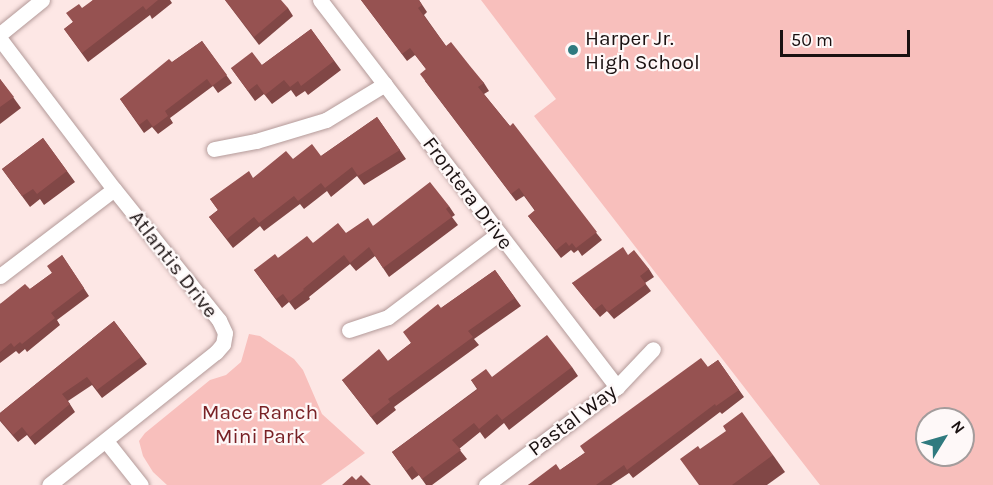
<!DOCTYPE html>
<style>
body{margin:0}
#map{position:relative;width:993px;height:485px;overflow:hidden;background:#fde7e5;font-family:Karla,sans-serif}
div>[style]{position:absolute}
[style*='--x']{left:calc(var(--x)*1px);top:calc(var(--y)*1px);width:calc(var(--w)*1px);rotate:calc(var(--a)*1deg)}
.green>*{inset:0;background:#f8bfbc}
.roads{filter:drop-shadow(0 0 2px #b39a99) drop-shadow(0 0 2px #b39a99)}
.minor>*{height:15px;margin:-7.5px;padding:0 7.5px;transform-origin:7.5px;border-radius:7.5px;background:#fff}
.wall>*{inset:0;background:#814746}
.building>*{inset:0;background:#965251}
.dots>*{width:16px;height:16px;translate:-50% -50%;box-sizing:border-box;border:3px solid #fef8f8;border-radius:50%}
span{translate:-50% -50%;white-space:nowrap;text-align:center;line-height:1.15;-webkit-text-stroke:4.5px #fef8f8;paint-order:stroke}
.poi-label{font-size:21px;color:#1a1111}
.left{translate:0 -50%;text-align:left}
.street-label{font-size:21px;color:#1a1111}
.park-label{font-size:21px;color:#792226}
.north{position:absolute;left:915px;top:407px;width:60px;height:60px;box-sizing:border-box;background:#fef8f8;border:2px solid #a39c9c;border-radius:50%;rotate:53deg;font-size:16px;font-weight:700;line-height:24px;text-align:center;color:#1a1111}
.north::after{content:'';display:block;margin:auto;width:21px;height:27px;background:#307a7f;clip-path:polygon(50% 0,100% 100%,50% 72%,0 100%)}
.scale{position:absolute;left:780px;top:30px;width:130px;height:27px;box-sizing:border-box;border:3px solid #1a1111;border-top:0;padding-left:8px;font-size:18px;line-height:21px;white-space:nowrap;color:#1a1111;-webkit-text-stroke:4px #fef8f8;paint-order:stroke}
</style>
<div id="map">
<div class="green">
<i style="clip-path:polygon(evenodd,481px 0,993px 0,993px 485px,820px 485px,534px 116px,556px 99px,481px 0,927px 419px,963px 419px,963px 455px,927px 455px,927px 419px)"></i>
<i style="clip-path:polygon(249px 334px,260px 336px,294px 359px,303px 370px,322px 414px,365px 453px,321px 485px,167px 485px,153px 472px,143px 456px,139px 441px,145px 433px,210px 380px,226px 375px,241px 362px)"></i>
</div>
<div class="roads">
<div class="minor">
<i style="--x:320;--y:0;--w:488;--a:52.5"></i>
<i style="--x:0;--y:34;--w:54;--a:-39"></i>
<i style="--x:0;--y:39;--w:188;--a:52.8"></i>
<i style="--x:114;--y:189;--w:168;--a:51.3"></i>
<i style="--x:219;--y:320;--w:14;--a:65"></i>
<i style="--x:225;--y:333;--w:11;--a:100"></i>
<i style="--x:223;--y:344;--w:11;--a:131"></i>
<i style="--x:216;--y:352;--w:213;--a:141.5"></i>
<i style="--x:214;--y:149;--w:43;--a:-10.8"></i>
<i style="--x:256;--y:141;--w:73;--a:-16.7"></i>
<i style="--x:326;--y:120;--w:69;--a:-31.4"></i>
<i style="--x:0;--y:276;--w:143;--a:-37.3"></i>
<i style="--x:349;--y:330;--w:41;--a:-18.4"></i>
<i style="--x:388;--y:317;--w:139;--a:-37.1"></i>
<i style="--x:106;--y:441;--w:56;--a:51.5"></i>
<i style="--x:486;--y:485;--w:164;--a:-36.8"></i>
<i style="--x:617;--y:387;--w:52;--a:-46.5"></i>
</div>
</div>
<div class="wall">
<i style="clip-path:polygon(93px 0,170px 0,172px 3px,152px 19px,150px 15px,88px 62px,64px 29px,73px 22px)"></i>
<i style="clip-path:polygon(225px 0,288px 8px,293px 16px,259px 45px)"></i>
<i style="clip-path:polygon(361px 0,419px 0,427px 12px,424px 15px,446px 46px,484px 83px,489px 91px,484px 94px,602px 240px,582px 256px,578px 250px,574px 253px,571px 250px,561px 258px,528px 216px,535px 211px,524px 196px,516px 201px,425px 81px,426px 69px,415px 55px,407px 61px)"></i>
<i style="clip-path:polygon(311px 29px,341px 70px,308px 95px,305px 91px,296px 97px,291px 90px,272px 104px,264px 94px,255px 101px,231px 68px,262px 65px)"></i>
<i style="clip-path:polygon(202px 41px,232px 83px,218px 93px,213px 86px,170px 118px,173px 123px,158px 134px,152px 127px,144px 133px,120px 99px)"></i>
<i style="clip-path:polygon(0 79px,21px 108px,0 124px)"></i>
<i style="clip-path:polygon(377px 117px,406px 159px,364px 185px,357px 176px,331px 197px,327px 191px,304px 209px,300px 204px,264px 231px,260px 226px,233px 248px,209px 217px,218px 210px,210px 199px,293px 159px,321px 156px)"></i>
<i style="clip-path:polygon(43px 138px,75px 182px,44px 205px,40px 199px,30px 207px,2px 169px)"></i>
<i style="clip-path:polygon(449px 206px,455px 215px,452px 217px,458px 225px,389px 277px,375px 256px,356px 271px,350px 264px,309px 297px,310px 299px,295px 310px,289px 302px,282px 308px,254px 270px,278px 258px,313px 243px,346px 233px)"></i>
<i style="clip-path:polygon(62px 255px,89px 296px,57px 320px,60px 325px,27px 352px,25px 349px,19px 354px,16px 351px,0 363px,0 304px,30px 289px,52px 273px)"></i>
<i style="clip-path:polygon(628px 255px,649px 269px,654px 277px,645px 283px,651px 291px,614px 319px,607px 311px,600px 317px,572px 283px)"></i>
<i style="clip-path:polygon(495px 270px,521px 306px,474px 339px,479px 345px,394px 407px,396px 410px,377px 425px,342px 380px,388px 361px,411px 343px,441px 308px)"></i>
<i style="clip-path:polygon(114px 321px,147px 364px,102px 398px,92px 385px,68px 401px,75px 412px,35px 445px,27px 435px,18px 442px,0 421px,0 413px)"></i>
<i style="clip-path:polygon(718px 360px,744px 397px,722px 414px,720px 412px,633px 478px,629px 473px,611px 485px,528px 485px,560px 470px)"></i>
<i style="clip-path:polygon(572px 367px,578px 376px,509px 430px,504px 423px,485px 439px,480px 432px,459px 449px,467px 459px,432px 485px,426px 485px,419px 475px,412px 480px,392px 452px,477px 389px,471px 380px,492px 377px)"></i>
<i style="clip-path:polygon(700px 449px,773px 455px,785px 472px,767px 485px,699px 485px)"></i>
</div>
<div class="building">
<i style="clip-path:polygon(93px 0,158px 0,146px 10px,143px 6px,82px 53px,64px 29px,73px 22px,66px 13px,79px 4px,82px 8px)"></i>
<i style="clip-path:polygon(225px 0,281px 0,288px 8px,254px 37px)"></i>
<i style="clip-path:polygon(361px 0,419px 0,422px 5px,418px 8px,446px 46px,451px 42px,470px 66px,484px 83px,478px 87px,510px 126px,513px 123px,597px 232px,576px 248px,572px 243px,569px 246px,566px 242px,556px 250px,528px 216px,535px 210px,519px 188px,511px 194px,420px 74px,426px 69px,410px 48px,402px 54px)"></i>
<i style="clip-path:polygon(311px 29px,334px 61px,301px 86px,298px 81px,290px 87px,284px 80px,265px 95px,257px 84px,248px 91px,231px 68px,252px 52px,262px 65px)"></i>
<i style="clip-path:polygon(202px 41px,227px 75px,212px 86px,207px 79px,165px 111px,168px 116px,153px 127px,147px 119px,139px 125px,120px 99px,169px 59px,172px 62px)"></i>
<i style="clip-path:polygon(0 79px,14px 97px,0 107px)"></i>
<i style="clip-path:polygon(377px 117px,400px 150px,358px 176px,352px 167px,325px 188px,321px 183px,298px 201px,294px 196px,259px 223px,254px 217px,227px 239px,209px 217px,218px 210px,210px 199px,249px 171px,253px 178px,286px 151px,293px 159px,312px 144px,321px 156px)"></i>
<i style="clip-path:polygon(43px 138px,67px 171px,37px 194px,33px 189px,22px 196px,2px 169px)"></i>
<i style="clip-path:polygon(430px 182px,449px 206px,446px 209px,452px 217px,383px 268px,369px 247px,350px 263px,344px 255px,303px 289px,304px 290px,289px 302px,283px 294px,276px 299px,254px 270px,275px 254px,278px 258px,307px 236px,313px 243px,338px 223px,346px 233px,368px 218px,373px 226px)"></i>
<i style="clip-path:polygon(623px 247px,628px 255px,634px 250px,649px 269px,640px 276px,646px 284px,608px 312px,602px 304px,594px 310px,572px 283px)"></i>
<i style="clip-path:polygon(62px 255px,84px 288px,51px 313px,55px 318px,22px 344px,20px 342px,14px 347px,11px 343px,0 352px,0 304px,25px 284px,30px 289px,52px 273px,47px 266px)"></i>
<i style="clip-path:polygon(495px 270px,515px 298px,468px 331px,473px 337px,388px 399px,390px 402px,371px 417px,342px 380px,379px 349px,388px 361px,411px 343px,403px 332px,438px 304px,441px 308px)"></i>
<i style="clip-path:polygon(114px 321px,141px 357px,97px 390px,87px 377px,62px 394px,70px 404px,30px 437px,22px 427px,13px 435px,0 420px,0 413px)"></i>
<i style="clip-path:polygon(547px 335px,572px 367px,502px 420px,497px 414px,479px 429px,474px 423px,452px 440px,461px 450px,422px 479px,412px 466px,406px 471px,392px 452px,478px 389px,471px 380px,486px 369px,492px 377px)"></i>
<i style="clip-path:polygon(701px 358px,708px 367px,718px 360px,739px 390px,716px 406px,715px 404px,627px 470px,624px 465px,596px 485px,528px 485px,556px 464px,560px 470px,585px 453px,580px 446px)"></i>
<i style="clip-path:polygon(742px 412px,773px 455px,732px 485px,699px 485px,680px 459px,698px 446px,700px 449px,726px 431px,723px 426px)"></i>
<i style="clip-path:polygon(361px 475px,371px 485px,342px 485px,352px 476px,356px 480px)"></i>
</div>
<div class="dots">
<i style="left:573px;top:50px;background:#307a7f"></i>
</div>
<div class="poi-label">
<span class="left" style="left:585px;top:50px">Harper Jr.<br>High School</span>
</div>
<div class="street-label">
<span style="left:468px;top:193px;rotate:53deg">Frontera Drive</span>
<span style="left:174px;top:264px;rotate:52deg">Atlantis Drive</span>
<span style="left:572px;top:420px;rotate:-37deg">Pastal Way</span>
</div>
<div class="park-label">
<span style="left:260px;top:424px">Mace Ranch<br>Mini Park</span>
</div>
<div class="north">N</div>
<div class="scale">50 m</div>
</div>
